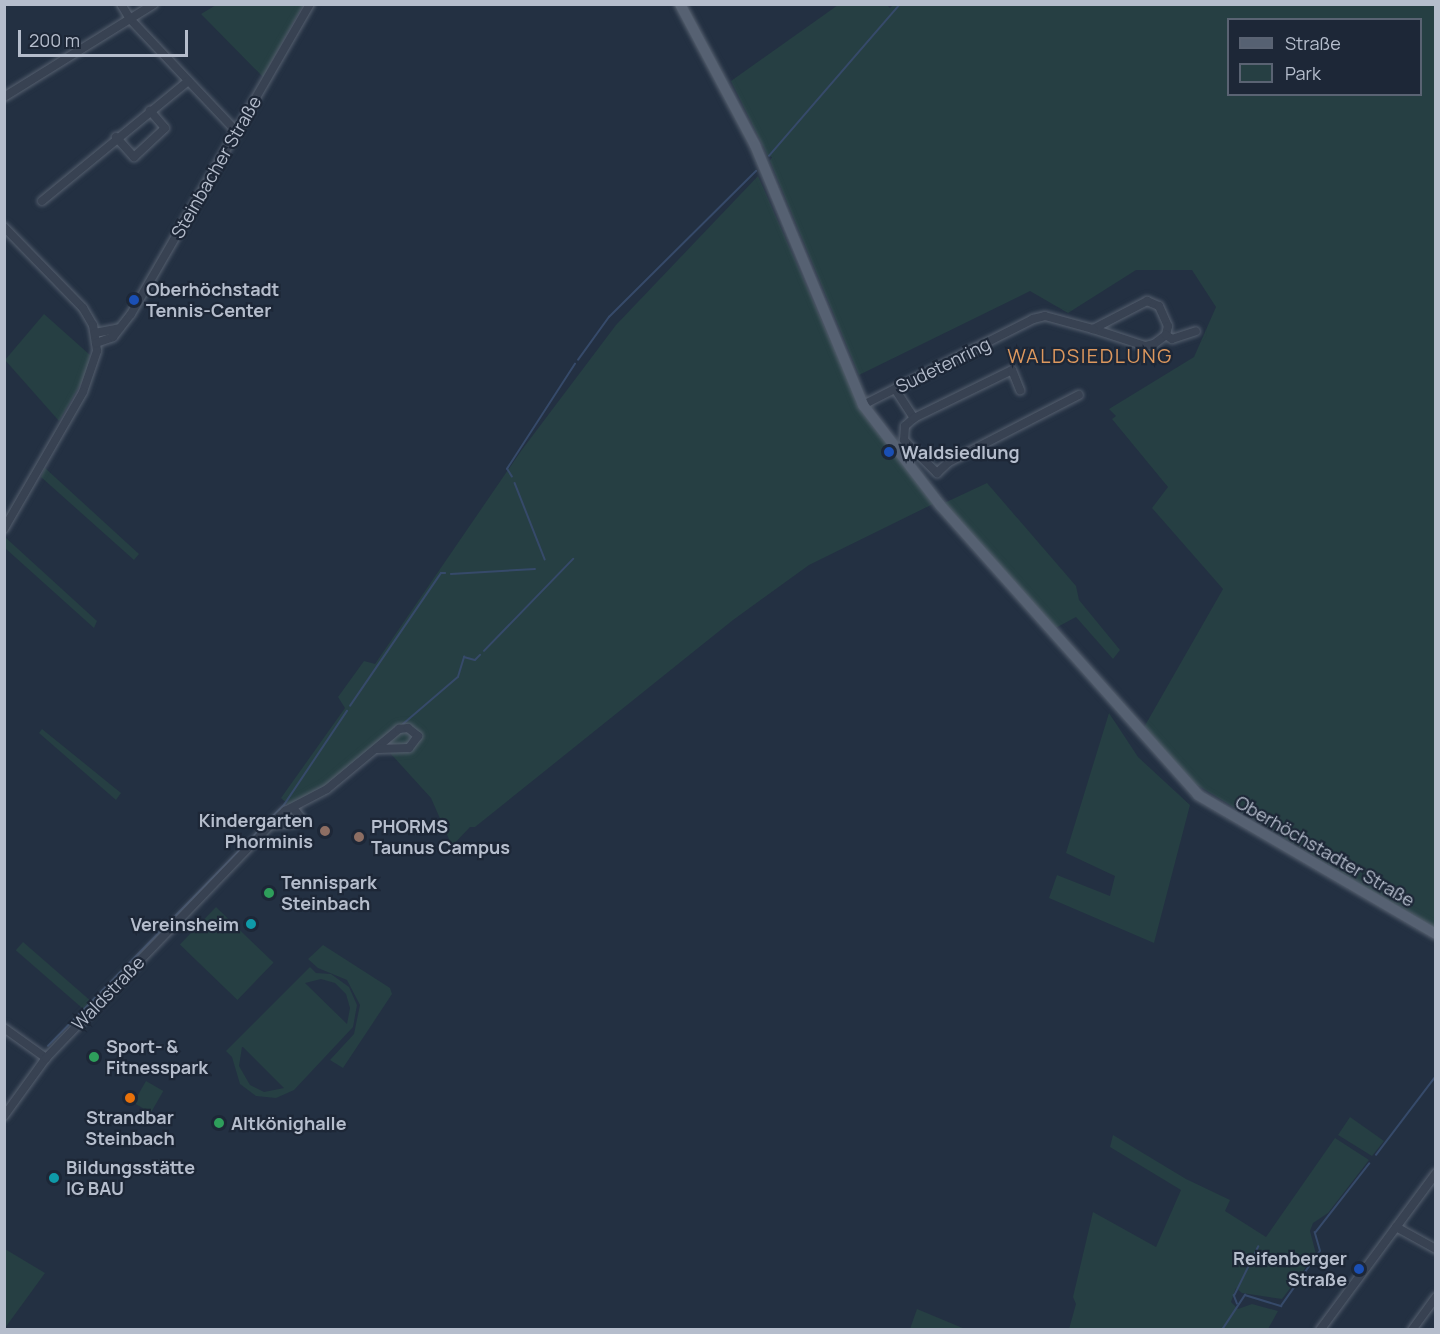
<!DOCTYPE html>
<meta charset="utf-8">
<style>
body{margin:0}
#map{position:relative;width:1440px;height:1334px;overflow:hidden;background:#233042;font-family:Manrope,sans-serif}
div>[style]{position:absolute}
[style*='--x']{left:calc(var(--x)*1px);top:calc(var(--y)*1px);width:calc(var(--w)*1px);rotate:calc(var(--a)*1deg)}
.green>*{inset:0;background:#263f43;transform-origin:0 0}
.stream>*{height:1.5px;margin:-0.75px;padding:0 0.75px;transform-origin:0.75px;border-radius:0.75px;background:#364a6a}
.roads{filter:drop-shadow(0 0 2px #56606f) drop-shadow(0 0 2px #56606f)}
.minor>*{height:8px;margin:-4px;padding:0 4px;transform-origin:4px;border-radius:4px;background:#384252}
.major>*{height:10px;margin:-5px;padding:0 5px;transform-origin:5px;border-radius:5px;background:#566172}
.dots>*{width:16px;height:16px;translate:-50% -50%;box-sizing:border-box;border:3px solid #1d2737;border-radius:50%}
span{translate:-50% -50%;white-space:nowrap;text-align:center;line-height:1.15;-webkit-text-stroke:4.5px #1d2737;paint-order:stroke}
.street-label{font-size:18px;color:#b5bdcc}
.poi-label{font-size:18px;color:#b5bdcc;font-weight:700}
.left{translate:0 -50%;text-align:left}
.right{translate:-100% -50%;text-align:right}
.neighbourhood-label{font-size:20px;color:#dd985e;letter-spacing:1.5px}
.frame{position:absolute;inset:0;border:6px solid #b5bdcc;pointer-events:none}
.legend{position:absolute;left:1227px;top:18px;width:195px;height:78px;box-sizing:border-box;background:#1d2737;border:2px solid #5a6373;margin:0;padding:8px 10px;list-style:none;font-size:18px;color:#b5bdcc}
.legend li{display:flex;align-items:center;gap:12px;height:30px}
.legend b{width:30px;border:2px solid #5a6373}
.scale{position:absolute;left:18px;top:30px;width:170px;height:27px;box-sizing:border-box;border:3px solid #b5bdcc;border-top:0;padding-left:8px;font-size:18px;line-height:21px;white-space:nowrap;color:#b5bdcc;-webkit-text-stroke:4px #1d2737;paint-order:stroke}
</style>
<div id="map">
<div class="green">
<i style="clip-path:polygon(evenodd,894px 4px,1435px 5px,1435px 930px,1194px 783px,1143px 729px,1223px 589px,1152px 508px,1168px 487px,1112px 419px,1116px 416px,1109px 409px,1194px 357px,1216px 307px,1192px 270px,1136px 270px,1068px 313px,1030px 291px,859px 375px,770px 161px,772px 157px,768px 156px,731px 81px,838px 5px,887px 5px,890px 8px,894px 4px,1228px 20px,1420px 20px,1420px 94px,1228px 94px,1228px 20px)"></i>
<i style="clip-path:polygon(216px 5px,216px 4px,303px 5px,263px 77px,201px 14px)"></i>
<i style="clip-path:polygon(758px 176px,861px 410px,935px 503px,809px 565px,733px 620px,475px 827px,470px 827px,452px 846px,431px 798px,381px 743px,320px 793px,293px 809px,281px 798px,345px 708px,338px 697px,364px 661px,375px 664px,521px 451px,616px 325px)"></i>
<i style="clip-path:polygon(44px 314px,90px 355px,86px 375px,59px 421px,5px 360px)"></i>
<i style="clip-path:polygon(45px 468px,139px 554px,134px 560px,41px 477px)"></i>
<i style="clip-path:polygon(987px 483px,1076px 586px,1079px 600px,1120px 650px,1113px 659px,1076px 617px,1050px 631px,940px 505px)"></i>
<i style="clip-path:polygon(6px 538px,97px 621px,94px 628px,5px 548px)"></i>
<i style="clip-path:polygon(1109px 713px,1138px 757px,1190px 805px,1154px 943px,1049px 898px,1057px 875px,1110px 896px,1115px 876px,1066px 853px)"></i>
<i style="clip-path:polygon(42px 729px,121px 793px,116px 800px,39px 733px)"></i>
<i style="left:216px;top:907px;width:80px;height:52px;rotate:44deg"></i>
<i style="left:23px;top:942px;width:94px;height:11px;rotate:41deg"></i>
<i style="clip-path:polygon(323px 945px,390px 988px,392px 994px,343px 1068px,330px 1060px,354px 1034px,360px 1005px,347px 980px,318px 968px,308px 959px)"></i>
<i style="clip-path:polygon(evenodd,310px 967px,316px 973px,331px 974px,349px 987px,357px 1005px,353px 1027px,294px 1090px,276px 1098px,256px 1096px,240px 1084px,232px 1057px,226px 1051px,310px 967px,321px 979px,335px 983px,346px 994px,350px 1008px,347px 1024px,305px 983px,321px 979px,310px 967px,242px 1047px,243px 1047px,284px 1088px,264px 1092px,250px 1085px,239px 1066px,242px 1047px)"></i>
<i style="left:146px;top:1081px;width:20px;height:25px;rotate:30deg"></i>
<i style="clip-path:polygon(1350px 1117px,1384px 1141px,1372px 1156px,1338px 1135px)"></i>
<i style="clip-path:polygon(1113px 1135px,1186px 1179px,1230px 1200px,1225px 1211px,1266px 1237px,1335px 1138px,1369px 1160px,1328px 1213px,1313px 1223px,1310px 1231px,1316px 1254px,1282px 1299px,1242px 1293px,1236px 1288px,1231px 1302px,1238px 1309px,1252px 1304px,1278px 1311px,1268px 1329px,1069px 1329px,1076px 1304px,1073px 1297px,1093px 1212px,1156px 1247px,1181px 1190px,1110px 1147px)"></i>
<i style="clip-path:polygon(5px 1249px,45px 1273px,5px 1328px,4px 1328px)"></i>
<i style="clip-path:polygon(917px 1309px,965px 1329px,910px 1329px)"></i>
</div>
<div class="stream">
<i style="--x:769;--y:156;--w:201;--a:-49.2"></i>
<i style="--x:578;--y:360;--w:53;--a:-54.2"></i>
<i style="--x:609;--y:317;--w:207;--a:-44.8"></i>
<i style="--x:512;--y:477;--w:9;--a:-122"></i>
<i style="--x:507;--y:469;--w:125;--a:-57.1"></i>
<i style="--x:515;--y:483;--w:82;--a:68.5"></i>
<i style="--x:451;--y:574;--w:84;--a:-3.4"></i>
<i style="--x:484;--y:651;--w:128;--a:-45.9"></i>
<i style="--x:350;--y:706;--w:161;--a:-55.6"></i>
<i style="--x:441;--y:573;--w:4;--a:0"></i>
<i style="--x:403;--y:724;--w:72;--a:-40.5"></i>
<i style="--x:458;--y:677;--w:21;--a:-73"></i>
<i style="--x:464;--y:657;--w:11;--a:15"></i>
<i style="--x:475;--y:660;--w:7;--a:-45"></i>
<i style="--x:48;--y:1046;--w:337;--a:-45.6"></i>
<i style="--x:284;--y:805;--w:113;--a:-56.2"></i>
<i style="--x:1376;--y:1155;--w:99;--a:-52.8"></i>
<i style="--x:1237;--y:1304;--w:9;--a:-111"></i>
<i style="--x:1234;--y:1296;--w:55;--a:-63.9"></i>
<i style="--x:1222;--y:1330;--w:42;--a:-56.7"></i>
<i style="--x:1245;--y:1295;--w:38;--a:17"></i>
<i style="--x:1281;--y:1306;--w:67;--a:-54.7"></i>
<i style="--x:1320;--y:1251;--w:19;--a:-106"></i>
<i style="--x:1315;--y:1233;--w:88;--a:-52"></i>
</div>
<div class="roads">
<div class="minor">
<i style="--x:121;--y:4;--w:17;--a:59"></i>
<i style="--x:130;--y:19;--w:156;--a:46.6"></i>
<i style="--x:4;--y:97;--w:176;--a:-31.8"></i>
<i style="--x:116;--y:137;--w:27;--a:48"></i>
<i style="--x:134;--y:157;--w:42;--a:-43.1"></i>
<i style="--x:165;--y:128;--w:23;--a:-131"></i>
<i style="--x:42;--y:201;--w:189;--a:-39.4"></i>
<i style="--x:4;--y:227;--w:113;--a:45.7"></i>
<i style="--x:83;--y:308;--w:20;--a:60"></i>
<i style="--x:93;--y:325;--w:26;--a:81"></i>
<i style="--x:97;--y:351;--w:43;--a:108.9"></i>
<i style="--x:83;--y:392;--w:158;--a:120"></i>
<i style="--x:1147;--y:301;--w:13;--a:23"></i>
<i style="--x:1159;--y:306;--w:22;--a:66"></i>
<i style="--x:1168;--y:326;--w:9;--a:103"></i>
<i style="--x:1166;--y:335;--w:15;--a:143"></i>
<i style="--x:1154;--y:344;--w:9;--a:167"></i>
<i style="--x:1145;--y:346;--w:55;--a:-161.9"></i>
<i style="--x:1093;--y:329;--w:61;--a:-27.4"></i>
<i style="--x:95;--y:333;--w:25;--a:-11"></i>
<i style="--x:1166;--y:335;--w:7;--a:34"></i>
<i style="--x:1172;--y:339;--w:25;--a:-18"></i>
<i style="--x:96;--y:343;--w:18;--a:-19"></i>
<i style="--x:113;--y:337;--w:29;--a:-52"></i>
<i style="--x:131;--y:314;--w:358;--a:-60"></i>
<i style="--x:895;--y:389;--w:35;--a:57"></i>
<i style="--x:914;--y:418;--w:12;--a:138"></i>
<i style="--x:905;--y:426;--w:14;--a:94"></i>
<i style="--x:904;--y:440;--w:47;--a:45"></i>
<i style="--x:937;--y:473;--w:16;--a:-43"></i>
<i style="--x:949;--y:462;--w:146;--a:-27.3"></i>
<i style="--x:863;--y:405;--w:191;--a:-26.8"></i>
<i style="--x:1033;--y:319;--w:12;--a:-14"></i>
<i style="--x:1045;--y:316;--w:50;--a:15.2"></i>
<i style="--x:914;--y:418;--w:109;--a:-26.1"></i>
<i style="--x:1012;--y:370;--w:22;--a:68"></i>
<i style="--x:270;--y:825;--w:25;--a:-5"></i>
<i style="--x:295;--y:823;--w:8;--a:-50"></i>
<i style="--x:300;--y:817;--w:10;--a:-127"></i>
<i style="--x:4;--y:1028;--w:52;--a:35.5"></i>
<i style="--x:4;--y:1116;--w:72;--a:-54.1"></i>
<i style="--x:46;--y:1058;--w:323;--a:-46.1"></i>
<i style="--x:270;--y:825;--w:21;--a:-43"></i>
<i style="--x:285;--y:811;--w:47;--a:-27.6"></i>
<i style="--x:327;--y:789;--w:94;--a:-39.8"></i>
<i style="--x:399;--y:729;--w:9;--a:-6"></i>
<i style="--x:408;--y:728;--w:13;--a:39"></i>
<i style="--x:418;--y:736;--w:15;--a:127"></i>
<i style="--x:409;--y:748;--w:32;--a:178"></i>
<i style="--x:1396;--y:1227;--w:46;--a:28.8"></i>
<i style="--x:1320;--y:1330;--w:195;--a:-53.5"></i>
<i style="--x:1412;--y:1330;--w:41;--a:-54"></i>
</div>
<div class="major">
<i style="--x:680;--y:4;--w:160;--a:62"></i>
<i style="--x:755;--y:145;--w:282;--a:67.4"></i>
<i style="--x:863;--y:405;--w:126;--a:52.4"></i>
<i style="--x:940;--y:505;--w:388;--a:48.3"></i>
<i style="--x:1198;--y:795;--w:276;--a:30.3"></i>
</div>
</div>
<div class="dots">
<i style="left:134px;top:300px;background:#1a4fb4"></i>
<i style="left:889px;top:452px;background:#1a4fb4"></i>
<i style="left:325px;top:831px;background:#8d6e63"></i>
<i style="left:359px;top:837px;background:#8d6e63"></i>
<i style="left:269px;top:893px;background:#2e9e5b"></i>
<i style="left:251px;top:924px;background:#0f9aa8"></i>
<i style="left:94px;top:1057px;background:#2e9e5b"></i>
<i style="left:130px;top:1098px;background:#e8710a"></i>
<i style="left:219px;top:1123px;background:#2e9e5b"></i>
<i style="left:54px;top:1178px;background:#0f9aa8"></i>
<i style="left:1359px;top:1269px;background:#1a4fb4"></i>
</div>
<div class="street-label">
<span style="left:216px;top:167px;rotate:-60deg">Steinbacher Straße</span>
<span style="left:943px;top:365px;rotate:-26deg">Sudetenring</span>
<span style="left:1325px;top:851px;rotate:30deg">Oberhöchstadter Straße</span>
<span style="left:108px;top:993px;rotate:-46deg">Waldstraße</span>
</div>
<div class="poi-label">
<span class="left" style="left:146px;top:300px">Oberhöchstadt<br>Tennis-Center</span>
<span class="left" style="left:901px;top:452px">Waldsiedlung</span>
<span class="right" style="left:313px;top:831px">Kindergarten<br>Phorminis</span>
<span class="left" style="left:371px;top:837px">PHORMS<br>Taunus Campus</span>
<span class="left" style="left:281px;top:893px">Tennispark<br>Steinbach</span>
<span class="right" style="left:239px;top:924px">Vereinsheim</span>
<span class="left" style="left:106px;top:1057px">Sport- &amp;<br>Fitnesspark</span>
<span style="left:130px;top:1128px">Strandbar<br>Steinbach</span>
<span class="left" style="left:231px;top:1123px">Altkönighalle</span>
<span class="left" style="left:66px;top:1178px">Bildungsstätte<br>IG BAU</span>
<span class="right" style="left:1347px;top:1269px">Reifenberger<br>Straße</span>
</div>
<div class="neighbourhood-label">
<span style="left:1090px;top:355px">WALDSIEDLUNG</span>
</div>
<div class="frame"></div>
<ul class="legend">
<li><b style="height:8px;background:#566172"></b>Straße</li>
<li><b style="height:16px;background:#263f43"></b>Park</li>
</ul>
<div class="scale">200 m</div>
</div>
